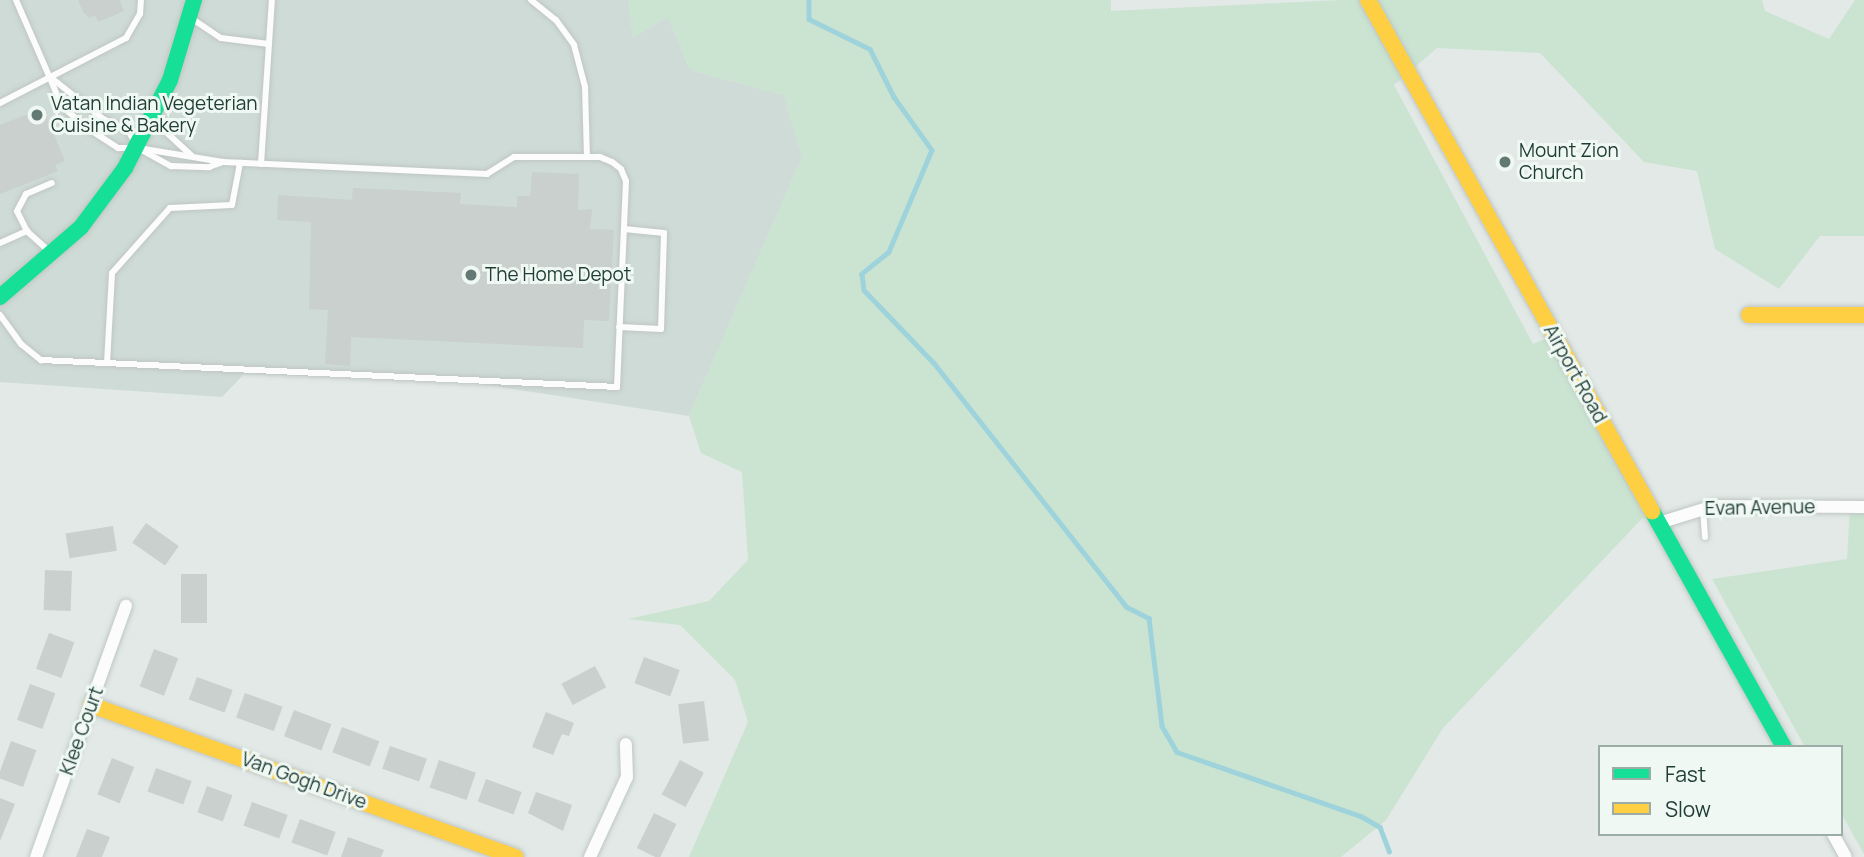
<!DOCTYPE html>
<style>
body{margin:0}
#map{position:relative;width:1864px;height:857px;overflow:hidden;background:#e2e9e6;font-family:Manrope,sans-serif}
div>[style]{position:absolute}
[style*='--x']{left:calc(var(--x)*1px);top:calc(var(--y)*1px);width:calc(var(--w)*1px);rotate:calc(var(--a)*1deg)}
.built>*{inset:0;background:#cfdbd6}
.green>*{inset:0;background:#cae4d1}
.stream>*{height:4.5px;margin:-2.25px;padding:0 2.25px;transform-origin:2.25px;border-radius:2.25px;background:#9fd3db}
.building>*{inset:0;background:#c9d0cd;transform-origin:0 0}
.roads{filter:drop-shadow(0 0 2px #bfc6c3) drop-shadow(0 0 2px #bfc6c3)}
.lane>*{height:6px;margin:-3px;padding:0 3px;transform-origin:3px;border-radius:3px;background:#fbfcfb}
.street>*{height:12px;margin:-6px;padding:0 6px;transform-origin:6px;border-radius:6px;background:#fbfcfb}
.fast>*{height:16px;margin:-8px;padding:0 8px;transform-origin:8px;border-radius:8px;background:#16e098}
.slow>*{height:16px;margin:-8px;padding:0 8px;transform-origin:8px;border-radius:8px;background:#ffcf43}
.dots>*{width:19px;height:19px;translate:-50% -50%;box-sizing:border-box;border:4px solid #f0f8f4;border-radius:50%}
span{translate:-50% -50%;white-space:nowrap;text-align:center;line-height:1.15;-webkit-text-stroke:6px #f0f8f4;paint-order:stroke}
.poi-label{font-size:19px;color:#1f3d35}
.left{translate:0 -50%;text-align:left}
.street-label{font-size:19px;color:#1f3d35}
.legend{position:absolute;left:1598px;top:745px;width:245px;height:91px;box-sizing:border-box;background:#f0f8f4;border:2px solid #9cada8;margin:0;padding:9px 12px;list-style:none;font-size:21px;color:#1f3d35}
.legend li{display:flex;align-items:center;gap:14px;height:35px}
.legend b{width:35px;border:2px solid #9cada8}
</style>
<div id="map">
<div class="built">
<i style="clip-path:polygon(0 0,628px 0,633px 37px,668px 17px,690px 70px,784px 95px,802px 157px,689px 416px,455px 380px,244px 374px,222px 397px,0 382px)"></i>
</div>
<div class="green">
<i style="clip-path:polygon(628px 0,1111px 0,1111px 11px,1341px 0,1762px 0,1765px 11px,1829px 39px,1855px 0,1864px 0,1864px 236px,1820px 236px,1779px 289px,1715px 249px,1697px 171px,1644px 162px,1540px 53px,1437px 48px,1394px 85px,1533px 344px,1552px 336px,1654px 506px,1443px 728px,1386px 820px,1341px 857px,689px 857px,748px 722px,735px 680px,680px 625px,628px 619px,709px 601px,748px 560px,742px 472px,701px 453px,689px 416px,802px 157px,784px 95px,690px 70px,668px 17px,633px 37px)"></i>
<i style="clip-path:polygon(1850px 508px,1864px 508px,1864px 854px,1841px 813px,1841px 747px,1805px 747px,1712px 579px,1847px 559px)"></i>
</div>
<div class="stream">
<i style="--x:809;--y:0;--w:19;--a:90"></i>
<i style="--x:809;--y:19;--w:68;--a:26.2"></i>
<i style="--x:870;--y:49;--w:54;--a:63.4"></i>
<i style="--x:894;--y:97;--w:65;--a:54.4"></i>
<i style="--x:932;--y:150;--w:111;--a:112.9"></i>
<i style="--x:889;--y:252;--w:35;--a:141"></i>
<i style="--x:862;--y:274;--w:16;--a:83"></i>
<i style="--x:864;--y:290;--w:101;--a:46.2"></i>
<i style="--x:934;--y:363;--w:311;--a:51.7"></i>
<i style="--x:1127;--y:607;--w:25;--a:27"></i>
<i style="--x:1149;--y:618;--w:109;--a:83.1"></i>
<i style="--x:1162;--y:726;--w:30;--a:60"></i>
<i style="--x:1177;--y:752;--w:195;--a:19.2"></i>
<i style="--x:1361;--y:816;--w:22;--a:30"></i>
<i style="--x:1380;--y:827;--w:26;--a:69"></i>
</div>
<div class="building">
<i style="clip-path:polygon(78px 0,120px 0,124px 11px,98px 22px,95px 15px,89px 18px,83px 12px)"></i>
<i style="clip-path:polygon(43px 108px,65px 161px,55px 165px,58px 171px,0 194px,0 125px)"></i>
<i style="clip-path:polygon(532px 172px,579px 174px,578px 210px,592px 209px,590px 229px,614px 230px,609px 321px,584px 320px,583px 348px,351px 337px,350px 366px,325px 364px,328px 310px,309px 309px,311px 222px,277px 220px,278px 195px,352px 200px,353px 188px,461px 193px,460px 204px,517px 207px,517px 196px,530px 196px)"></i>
<i style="left:146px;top:523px;width:40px;height:24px;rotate:35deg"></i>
<i style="left:113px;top:526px;width:25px;height:48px;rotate:81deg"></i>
<i style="left:45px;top:570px;width:27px;height:40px;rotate:2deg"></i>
<i style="left:181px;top:574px;width:26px;height:49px"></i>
<i style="left:49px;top:633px;width:27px;height:38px;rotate:20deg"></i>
<i style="left:154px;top:649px;width:26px;height:40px;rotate:21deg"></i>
<i style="left:644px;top:657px;width:38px;height:28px;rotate:20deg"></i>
<i style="left:595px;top:666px;width:24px;height:38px;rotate:62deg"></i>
<i style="left:197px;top:677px;width:38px;height:24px;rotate:20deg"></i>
<i style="left:30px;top:684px;width:27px;height:38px;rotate:20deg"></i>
<i style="left:245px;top:693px;width:40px;height:26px;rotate:20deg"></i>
<i style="left:704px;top:701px;width:40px;height:26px;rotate:83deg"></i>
<i style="left:294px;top:710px;width:40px;height:28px;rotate:21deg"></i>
<i style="clip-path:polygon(546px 712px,574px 723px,569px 736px,562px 734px,553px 755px,532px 747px)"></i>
<i style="left:342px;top:727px;width:40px;height:27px;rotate:21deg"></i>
<i style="left:11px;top:741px;width:27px;height:39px;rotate:20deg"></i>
<i style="left:390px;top:746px;width:39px;height:24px;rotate:19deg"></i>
<i style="left:112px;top:758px;width:24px;height:39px;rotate:22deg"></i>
<i style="left:439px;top:760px;width:39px;height:29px;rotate:19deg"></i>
<i style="left:680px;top:760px;width:27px;height:39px;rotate:28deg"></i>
<i style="left:156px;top:768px;width:38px;height:25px;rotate:20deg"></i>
<i style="left:486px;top:779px;width:38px;height:24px;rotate:20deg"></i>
<i style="left:207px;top:786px;width:27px;height:28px;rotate:20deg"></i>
<i style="clip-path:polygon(536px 792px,572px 805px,563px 831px,528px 813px)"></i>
<i style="clip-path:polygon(0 798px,15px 804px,0 841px)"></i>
<i style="left:252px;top:802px;width:38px;height:25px;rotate:20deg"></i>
<i style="left:654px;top:813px;width:25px;height:39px;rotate:26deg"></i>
<i style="left:300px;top:819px;width:38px;height:25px;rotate:20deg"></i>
<i style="clip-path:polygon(87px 829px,110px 837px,102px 857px,76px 857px)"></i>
<i style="clip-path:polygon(348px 837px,384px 850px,381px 857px,341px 857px)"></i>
</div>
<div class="roads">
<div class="lane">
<i style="--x:16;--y:0;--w:83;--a:66.5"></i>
<i style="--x:531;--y:0;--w:32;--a:39"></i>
<i style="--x:556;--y:20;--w:31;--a:54"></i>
<i style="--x:574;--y:45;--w:43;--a:75.3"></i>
<i style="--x:585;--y:87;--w:70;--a:88.4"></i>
<i style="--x:191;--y:18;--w:36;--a:34"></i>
<i style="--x:221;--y:38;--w:48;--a:7.1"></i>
<i style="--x:49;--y:76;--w:69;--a:38.5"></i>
<i style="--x:103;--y:119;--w:27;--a:24"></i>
<i style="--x:128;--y:130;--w:21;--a:61"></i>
<i style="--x:138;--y:148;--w:20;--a:180"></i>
<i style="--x:118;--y:148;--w:37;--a:-147"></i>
<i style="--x:87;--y:128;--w:35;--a:-139"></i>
<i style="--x:61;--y:105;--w:31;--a:-112"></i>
<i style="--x:0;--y:103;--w:142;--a:-27.3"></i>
<i style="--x:126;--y:38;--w:28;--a:-60"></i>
<i style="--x:140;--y:14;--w:14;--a:-86"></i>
<i style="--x:153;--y:120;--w:53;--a:42.7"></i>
<i style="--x:261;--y:164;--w:164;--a:-86.2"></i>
<i style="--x:0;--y:243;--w:30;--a:-24"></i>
<i style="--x:49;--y:251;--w:30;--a:-138"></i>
<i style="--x:27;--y:231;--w:22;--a:-117"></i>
<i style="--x:17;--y:211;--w:19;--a:-62"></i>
<i style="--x:26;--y:194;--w:28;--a:-23"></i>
<i style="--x:0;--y:315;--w:36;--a:54"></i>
<i style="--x:21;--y:344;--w:26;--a:39"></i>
<i style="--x:41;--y:360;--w:577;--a:2.68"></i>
<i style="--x:617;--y:387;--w:206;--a:-87.5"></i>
<i style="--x:626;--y:181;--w:13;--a:-113"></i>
<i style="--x:621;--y:169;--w:11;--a:-142"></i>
<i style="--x:612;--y:162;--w:13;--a:-157"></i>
<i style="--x:600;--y:157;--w:86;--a:180"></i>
<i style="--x:514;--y:157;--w:32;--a:148"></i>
<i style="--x:487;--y:174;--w:264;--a:-177.4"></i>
<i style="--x:223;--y:162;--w:86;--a:-170.6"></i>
<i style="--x:138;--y:148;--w:38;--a:29"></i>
<i style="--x:171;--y:166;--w:38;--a:2"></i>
<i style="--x:209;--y:167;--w:15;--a:-20"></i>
<i style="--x:619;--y:327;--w:42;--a:2.7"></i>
<i style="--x:661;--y:329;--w:96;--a:-88.2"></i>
<i style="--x:664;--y:233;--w:40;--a:-174.3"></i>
<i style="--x:107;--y:363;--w:90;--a:-86.8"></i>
<i style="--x:112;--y:273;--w:87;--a:-48.3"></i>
<i style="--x:170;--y:208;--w:62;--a:-2.8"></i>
<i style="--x:232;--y:205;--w:43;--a:-79.2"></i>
<i style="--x:1703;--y:508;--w:29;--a:86"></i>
</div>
<div class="street">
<i style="--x:1659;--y:523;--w:58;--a:-17.2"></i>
<i style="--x:1714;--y:506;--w:150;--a:0.4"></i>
<i style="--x:1833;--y:834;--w:26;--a:61"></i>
<i style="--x:36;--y:857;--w:267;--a:-70.3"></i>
<i style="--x:590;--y:857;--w:88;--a:-65.2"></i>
<i style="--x:627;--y:777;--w:33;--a:-92"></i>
</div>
<div class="fast">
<i style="--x:0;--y:297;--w:107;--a:-40.8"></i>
<i style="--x:81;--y:227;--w:74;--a:-53.3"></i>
<i style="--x:125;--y:168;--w:99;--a:-62.9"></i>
<i style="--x:170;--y:80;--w:84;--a:-73.3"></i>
<i style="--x:1652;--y:511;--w:270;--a:60.8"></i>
</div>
<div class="slow">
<i style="--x:1368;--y:0;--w:585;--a:60.94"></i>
<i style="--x:1749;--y:315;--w:115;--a:0"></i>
<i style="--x:91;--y:705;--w:451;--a:19.7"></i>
</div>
</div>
<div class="dots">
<i style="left:37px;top:115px;background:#637973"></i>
<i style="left:1505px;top:162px;background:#637973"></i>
<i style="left:471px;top:275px;background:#637973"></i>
</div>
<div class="poi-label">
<span class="left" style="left:51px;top:115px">Vatan Indian Vegeterian<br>Cuisine &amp; Bakery</span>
<span class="left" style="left:1519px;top:162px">Mount Zion<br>Church</span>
<span class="left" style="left:485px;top:275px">The Home Depot</span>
</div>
<div class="street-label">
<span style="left:1575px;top:374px;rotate:61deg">Airport Road</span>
<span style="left:1760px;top:508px;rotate:-1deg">Evan Avenue</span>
<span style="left:82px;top:731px;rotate:-70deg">Klee Court</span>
<span style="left:304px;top:781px;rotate:20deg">Van Gogh Drive</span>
</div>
<ul class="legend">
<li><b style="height:9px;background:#16e098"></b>Fast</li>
<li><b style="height:9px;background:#ffcf43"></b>Slow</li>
</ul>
</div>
